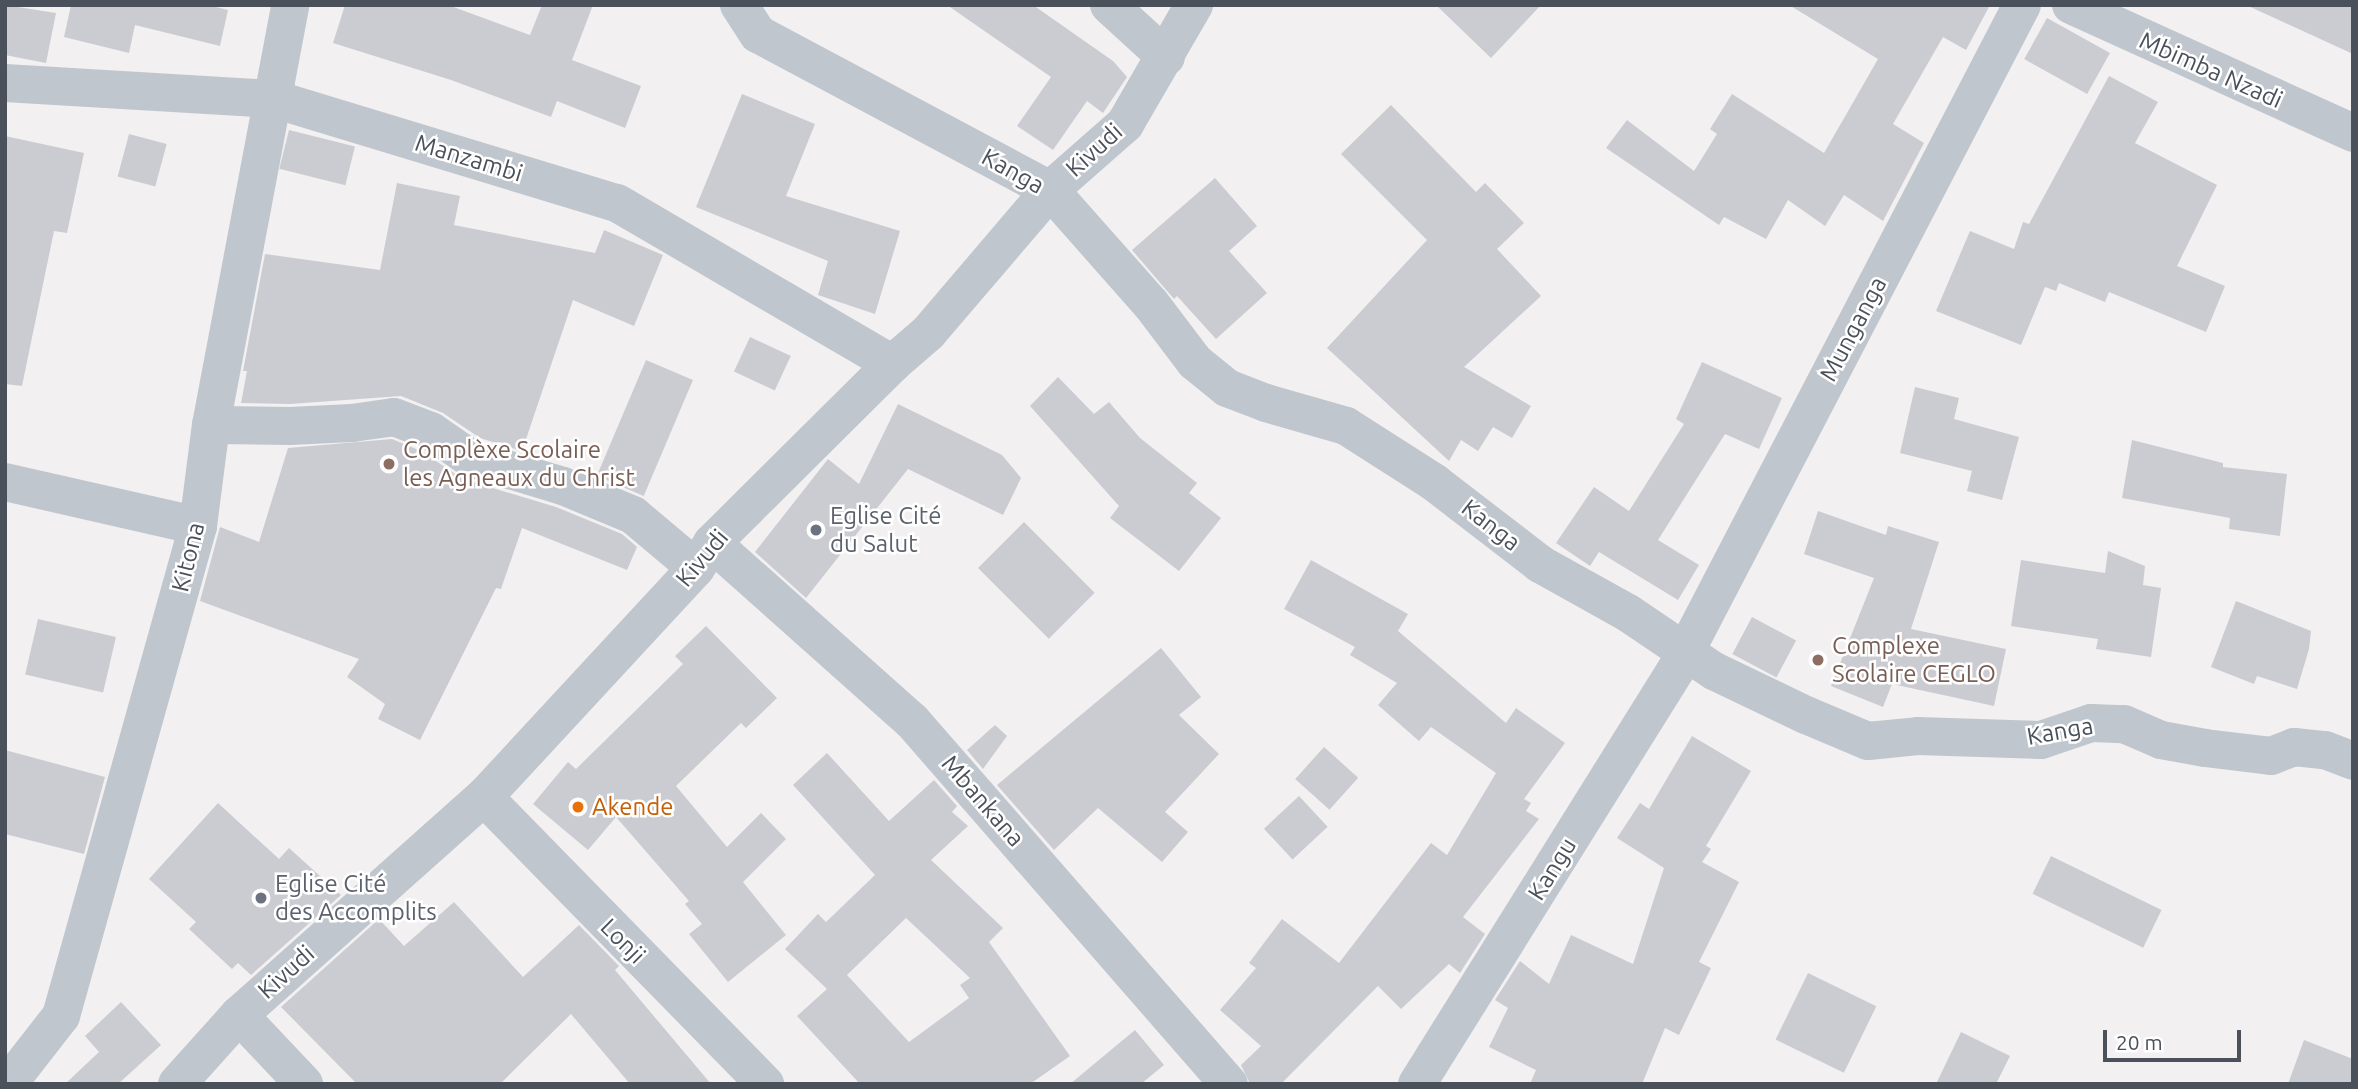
<!DOCTYPE html>
<meta charset="utf-8">
<style>
body{margin:0}
#map{position:relative;width:2358px;height:1089px;overflow:hidden;background:#f2f0f0;font-family:Ubuntu,sans-serif}
div>[style]{position:absolute}
[style*='--x']{left:calc(var(--x)*1px);top:calc(var(--y)*1px);width:calc(var(--w)*1px);rotate:calc(var(--a)*1deg)}
.building>*{inset:0;background:#cbccd2;transform-origin:0 0}
.street>*{height:38px;margin:-19px;padding:0 19px;transform-origin:19px;border-radius:19px;background:#c0c6cd}
.dots>*{width:19px;height:19px;translate:-50% -50%;box-sizing:border-box;border:4px solid #fff;border-radius:50%}
span{translate:-50% -50%;white-space:nowrap;text-align:center;line-height:1.15;-webkit-text-stroke:5px #fff;paint-order:stroke}
.street-label{font-size:24px;color:#4a515b}
.education-label{font-size:24px;color:#785e54}
.left{translate:0 -50%;text-align:left}
.worship-label{font-size:24px;color:#5b616d}
.food-label{font-size:24px;color:#c56008}
.frame{position:absolute;inset:0;border:7px solid #4a515b;pointer-events:none}
.scale{position:absolute;left:2103px;top:1030px;width:138px;height:32px;box-sizing:border-box;border:4px solid #4a515b;border-top:0;padding-left:9px;font-size:21px;line-height:24px;white-space:nowrap;color:#4a515b;-webkit-text-stroke:5px #fff;paint-order:stroke}
</style>
<div id="map">
<div class="building">
<i style="clip-path:polygon(5px 5px,56px 13px,46px 63px,5px 55px)"></i>
<i style="clip-path:polygon(71px 5px,208px 5px,228px 10px,220px 46px,135px 25px,129px 53px,64px 37px)"></i>
<i style="clip-path:polygon(345px 5px,448px 5px,530px 35px,542px 5px,593px 5px,572px 60px,641px 86px,625px 128px,557px 101px,551px 117px,451px 80px,333px 43px)"></i>
<i style="clip-path:polygon(947px 5px,1033px 5px,1113px 61px,1127px 77px,1103px 113px,1087px 101px,1053px 150px,1017px 126px,1051px 77px)"></i>
<i style="clip-path:polygon(1436px 5px,1541px 5px,1491px 58px)"></i>
<i style="clip-path:polygon(1789px 5px,1990px 5px,1966px 50px,1943px 37px,1893px 124px,1924px 143px,1883px 221px,1844px 195px,1825px 226px,1788px 200px,1766px 239px,1724px 217px,1719px 225px,1606px 148px,1627px 120px,1694px 171px,1717px 134px,1710px 129px,1732px 94px,1824px 153px,1878px 59px)"></i>
<i style="clip-path:polygon(2246px 5px,2353px 5px,2353px 54px)"></i>
<i style="left:2047px;top:18px;width:72px;height:47px;rotate:29deg"></i>
<i style="clip-path:polygon(2109px 76px,2158px 102px,2135px 143px,2217px 185px,2177px 266px,2225px 286px,2206px 332px,2109px 292px,2105px 302px,2059px 283px,2056px 291px,2045px 287px,2021px 345px,1936px 311px,1970px 231px,2014px 249px,2023px 222px,2029px 224px)"></i>
<i style="clip-path:polygon(742px 94px,815px 124px,786px 196px,900px 231px,875px 314px,818px 295px,828px 261px,696px 207px)"></i>
<i style="clip-path:polygon(1391px 105px,1476px 192px,1485px 183px,1524px 223px,1497px 249px,1541px 296px,1464px 367px,1531px 406px,1512px 438px,1493px 427px,1478px 451px,1461px 440px,1449px 461px,1327px 348px,1427px 240px,1341px 154px)"></i>
<i style="left:289px;top:130px;width:68px;height:40px;rotate:14deg"></i>
<i style="left:129px;top:134px;width:39px;height:44px;rotate:15deg"></i>
<i style="clip-path:polygon(5px 136px,84px 153px,67px 233px,54px 231px,22px 386px,5px 384px)"></i>
<i style="clip-path:polygon(1215px 178px,1257px 226px,1229px 251px,1267px 293px,1216px 339px,1177px 296px,1174px 299px,1132px 250px)"></i>
<i style="clip-path:polygon(397px 183px,460px 196px,454px 225px,595px 253px,604px 230px,663px 255px,634px 326px,573px 300px,522px 451px,480px 438px,443px 413px,401px 396px,290px 404px,241px 403px,247px 371px,243px 371px,265px 254px,380px 270px)"></i>
<i style="left:750px;top:337px;width:45px;height:38px;rotate:25deg"></i>
<i style="left:646px;top:360px;width:51px;height:126px;rotate:23deg"></i>
<i style="clip-path:polygon(1702px 362px,1782px 398px,1759px 449px,1725px 434px,1658px 540px,1699px 565px,1678px 600px,1599px 552px,1590px 566px,1556px 543px,1594px 487px,1629px 511px,1684px 424px,1676px 419px)"></i>
<i style="clip-path:polygon(1058px 377px,1094px 414px,1109px 402px,1140px 438px,1197px 483px,1189px 493px,1221px 518px,1179px 571px,1110px 518px,1119px 506px,1030px 406px)"></i>
<i style="clip-path:polygon(1915px 387px,1959px 398px,1954px 419px,2019px 437px,2002px 500px,1967px 491px,1972px 471px,1900px 453px)"></i>
<i style="clip-path:polygon(898px 404px,1002px 455px,1021px 478px,1003px 515px,908px 469px,806px 598px,755px 552px,828px 459px,859px 484px)"></i>
<i style="clip-path:polygon(392px 439px,421px 451px,463px 479px,556px 507px,622px 534px,637px 547px,627px 570px,522px 528px,501px 589px,496px 588px,420px 740px,378px 719px,385px 704px,347px 677px,359px 659px,200px 601px,220px 527px,259px 542px,288px 448px)"></i>
<i style="clip-path:polygon(2132px 440px,2223px 463px,2223px 467px,2287px 474px,2280px 536px,2229px 529px,2230px 518px,2122px 498px)"></i>
<i style="clip-path:polygon(1818px 511px,1886px 535px,1888px 526px,1939px 542px,1911px 629px,2006px 649px,1994px 706px,1892px 684px,1883px 707px,1831px 686px,1874px 578px,1804px 554px)"></i>
<i style="left:1024px;top:522px;width:100px;height:65px;rotate:45deg"></i>
<i style="clip-path:polygon(2108px 551px,2145px 566px,2143px 585px,2161px 588px,2151px 657px,2096px 649px,2098px 639px,2011px 626px,2021px 560px,2105px 573px)"></i>
<i style="clip-path:polygon(1311px 560px,1408px 614px,1398px 631px,1506px 723px,1516px 708px,1565px 743px,1524px 799px,1531px 803px,1526px 811px,1539px 819px,1463px 917px,1485px 934px,1460px 973px,1449px 964px,1401px 1009px,1378px 986px,1281px 1084px,1250px 1084px,1241px 1065px,1261px 1046px,1220px 1010px,1256px 968px,1249px 963px,1282px 919px,1339px 963px,1431px 843px,1447px 855px,1496px 773px,1431px 727px,1419px 741px,1378px 705px,1397px 683px,1350px 655px,1355px 647px,1284px 609px)"></i>
<i style="clip-path:polygon(2236px 601px,2311px 631px,2309px 649px,2297px 689px,2257px 676px,2254px 684px,2211px 667px)"></i>
<i style="left:1752px;top:617px;width:50px;height:42px;rotate:28deg"></i>
<i style="left:38px;top:619px;width:80px;height:57px;rotate:13deg"></i>
<i style="clip-path:polygon(706px 626px,777px 698px,746px 728px,741px 723px,676px 786px,727px 847px,761px 813px,786px 839px,743px 882px,786px 935px,728px 982px,689px 934px,702px 924px,685px 904px,689px 901px,616px 817px,588px 850px,533px 804px,568px 762px,576px 769px,683px 664px,675px 656px)"></i>
<i style="clip-path:polygon(1161px 648px,1201px 697px,1179px 715px,1219px 754px,1165px 812px,1188px 832px,1162px 862px,1098px 808px,1054px 850px,997px 785px)"></i>
<i style="clip-path:polygon(995px 725px,1007px 736px,983px 769px,967px 750px)"></i>
<i style="clip-path:polygon(1692px 736px,1751px 771px,1706px 846px,1711px 849px,1702px 862px,1739px 882px,1699px 962px,1711px 968px,1679px 1035px,1665px 1028px,1642px 1084px,1530px 1084px,1536px 1070px,1489px 1047px,1508px 1008px,1495px 1000px,1520px 961px,1549px 984px,1571px 935px,1633px 964px,1664px 868px,1617px 838px,1640px 803px,1649px 809px)"></i>
<i style="left:1324px;top:747px;width:46px;height:43px;rotate:42deg"></i>
<i style="clip-path:polygon(5px 750px,105px 777px,84px 854px,5px 834px)"></i>
<i style="clip-path:polygon(evenodd,827px 753px,889px 821px,934px 780px,957px 806px,952px 812px,968px 826px,931px 860px,1003px 928px,989px 942px,1070px 1056px,1030px 1084px,860px 1084px,797px 1016px,827px 989px,785px 949px,818px 914px,826px 922px,875px 875px,793px 785px,827px 753px,906px 918px,970px 978px,960px 985px,969px 998px,909px 1042px,847px 975px,906px 918px)"></i>
<i style="left:1299px;top:796px;width:42px;height:48px;rotate:47deg"></i>
<i style="clip-path:polygon(218px 803px,279px 859px,289px 848px,341px 895px,251px 975px,238px 963px,232px 969px,189px 929px,196px 922px,149px 879px)"></i>
<i style="left:2051px;top:856px;width:123px;height:42px;rotate:26deg"></i>
<i style="clip-path:polygon(454px 902px,523px 977px,579px 925px,619px 966px,615px 970px,711px 1084px,630px 1084px,571px 1014px,500px 1084px,357px 1084px,281px 1007px,379px 919px,404px 946px)"></i>
<i style="left:1808px;top:973px;width:76px;height:74px;rotate:26deg"></i>
<i style="clip-path:polygon(121px 1002px,161px 1045px,118px 1084px,65px 1084px,99px 1052px,85px 1036px)"></i>
<i style="clip-path:polygon(1135px 1030px,1164px 1065px,1141px 1084px,1070px 1084px)"></i>
<i style="clip-path:polygon(1961px 1032px,2010px 1056px,1996px 1084px,1936px 1084px)"></i>
<i style="clip-path:polygon(2304px 1040px,2353px 1059px,2353px 1084px,2288px 1084px)"></i>
</div>
<div class="street">
<i style="--x:739;--y:5;--w:35;--a:57"></i>
<i style="--x:758;--y:34;--w:331;--a:28.1"></i>
<i style="--x:1050;--y:190;--w:152;--a:48.5"></i>
<i style="--x:1151;--y:304;--w:73;--a:52.8"></i>
<i style="--x:1195;--y:362;--w:41;--a:39.1"></i>
<i style="--x:1227;--y:388;--w:42;--a:21"></i>
<i style="--x:1266;--y:403;--w:83;--a:16"></i>
<i style="--x:1346;--y:426;--w:106;--a:32.6"></i>
<i style="--x:1435;--y:483;--w:133;--a:37.6"></i>
<i style="--x:1540;--y:564;--w:101;--a:29.1"></i>
<i style="--x:1628;--y:613;--w:104;--a:34"></i>
<i style="--x:1714;--y:671;--w:102;--a:25.6"></i>
<i style="--x:1806;--y:715;--w:67;--a:22.8"></i>
<i style="--x:1868;--y:741;--w:50;--a:-5.7"></i>
<i style="--x:1918;--y:736;--w:123;--a:1.9"></i>
<i style="--x:2041;--y:740;--w:53;--a:-18.8"></i>
<i style="--x:2091;--y:723;--w:33;--a:2"></i>
<i style="--x:2124;--y:724;--w:40;--a:23.4"></i>
<i style="--x:2161;--y:740;--w:45;--a:10.3"></i>
<i style="--x:2205;--y:748;--w:66;--a:6.9"></i>
<i style="--x:2271;--y:756;--w:25;--a:-21"></i>
<i style="--x:2294;--y:747;--w:31;--a:6"></i>
<i style="--x:2325;--y:750;--w:30;--a:21"></i>
<i style="--x:1109;--y:5;--w:77;--a:42.4"></i>
<i style="--x:2071;--y:5;--w:310;--a:24.4"></i>
<i style="--x:5;--y:83;--w:269;--a:3.4"></i>
<i style="--x:274;--y:99;--w:358;--a:16.9"></i>
<i style="--x:617;--y:203;--w:319;--a:30.3"></i>
<i style="--x:211;--y:425;--w:79;--a:0.7"></i>
<i style="--x:290;--y:426;--w:62;--a:-2.8"></i>
<i style="--x:352;--y:423;--w:42;--a:-8.1"></i>
<i style="--x:394;--y:417;--w:40;--a:21"></i>
<i style="--x:431;--y:431;--w:47;--a:34.7"></i>
<i style="--x:470;--y:458;--w:97;--a:16.8"></i>
<i style="--x:563;--y:486;--w:76;--a:22.5"></i>
<i style="--x:633;--y:515;--w:82;--a:40.1"></i>
<i style="--x:5;--y:482;--w:198;--a:12.8"></i>
<i style="--x:712;--y:543;--w:268;--a:41.7"></i>
<i style="--x:912;--y:721;--w:482;--a:48.9"></i>
<i style="--x:484;--y:797;--w:402;--a:45.6"></i>
<i style="--x:239;--y:1015;--w:95;--a:46.7"></i>
<i style="--x:8;--y:1084;--w:86;--a:-52.1"></i>
<i style="--x:61;--y:1016;--w:509;--a:-74.38"></i>
<i style="--x:198;--y:526;--w:102;--a:-82.7"></i>
<i style="--x:211;--y:425;--w:427;--a:-79.3"></i>
<i style="--x:177;--y:1084;--w:93;--a:-48.1"></i>
<i style="--x:239;--y:1015;--w:328;--a:-41.7"></i>
<i style="--x:484;--y:797;--w:312;--a:-47.2"></i>
<i style="--x:696;--y:568;--w:30;--a:-57"></i>
<i style="--x:712;--y:543;--w:254;--a:-44.8"></i>
<i style="--x:892;--y:364;--w:48;--a:-40.7"></i>
<i style="--x:928;--y:333;--w:188;--a:-49.5"></i>
<i style="--x:1050;--y:190;--w:100;--a:-41.3"></i>
<i style="--x:1125;--y:124;--w:138;--a:-59.9"></i>
<i style="--x:1417;--y:1084;--w:493;--a:-58"></i>
<i style="--x:1678;--y:666;--w:745;--a:-62.51"></i>
</div>
<div class="dots">
<i style="left:389px;top:464px;background:#8d6e63"></i>
<i style="left:816px;top:530px;background:#6b7280"></i>
<i style="left:1818px;top:660px;background:#8d6e63"></i>
<i style="left:578px;top:807px;background:#e8710a"></i>
<i style="left:261px;top:898px;background:#6b7280"></i>
</div>
<div class="street-label">
<span style="left:2211px;top:70px;rotate:24deg">Mbimba Nzadi</span>
<span style="left:1094px;top:150px;rotate:-42deg">Kivudi</span>
<span style="left:469px;top:158px;rotate:17deg">Manzambi</span>
<span style="left:1013px;top:171px;rotate:29deg">Kanga</span>
<span style="left:1853px;top:329px;rotate:-62deg">Munganga</span>
<span style="left:1491px;top:525px;rotate:38deg">Kanga</span>
<span style="left:188px;top:557px;rotate:-76deg">Kitona</span>
<span style="left:702px;top:558px;rotate:-50deg">Kivudi</span>
<span style="left:2060px;top:731px;rotate:-10deg">Kanga</span>
<span style="left:983px;top:801px;rotate:49deg">Mbankana</span>
<span style="left:1552px;top:869px;rotate:-58deg">Kangu</span>
<span style="left:623px;top:941px;rotate:45deg">Lonji</span>
<span style="left:286px;top:972px;rotate:-42deg">Kivudi</span>
</div>
<div class="education-label">
<span class="left" style="left:403px;top:464px">Complèxe Scolaire<br>les Agneaux du Christ</span>
<span class="left" style="left:1832px;top:660px">Complexe<br>Scolaire CEGLO</span>
</div>
<div class="worship-label">
<span class="left" style="left:830px;top:530px">Eglise Cité<br>du Salut</span>
<span class="left" style="left:275px;top:898px">Eglise Cité<br>des Accomplits</span>
</div>
<div class="food-label">
<span class="left" style="left:592px;top:807px">Akende</span>
</div>
<div class="frame"></div>
<div class="scale">20 m</div>
</div>
